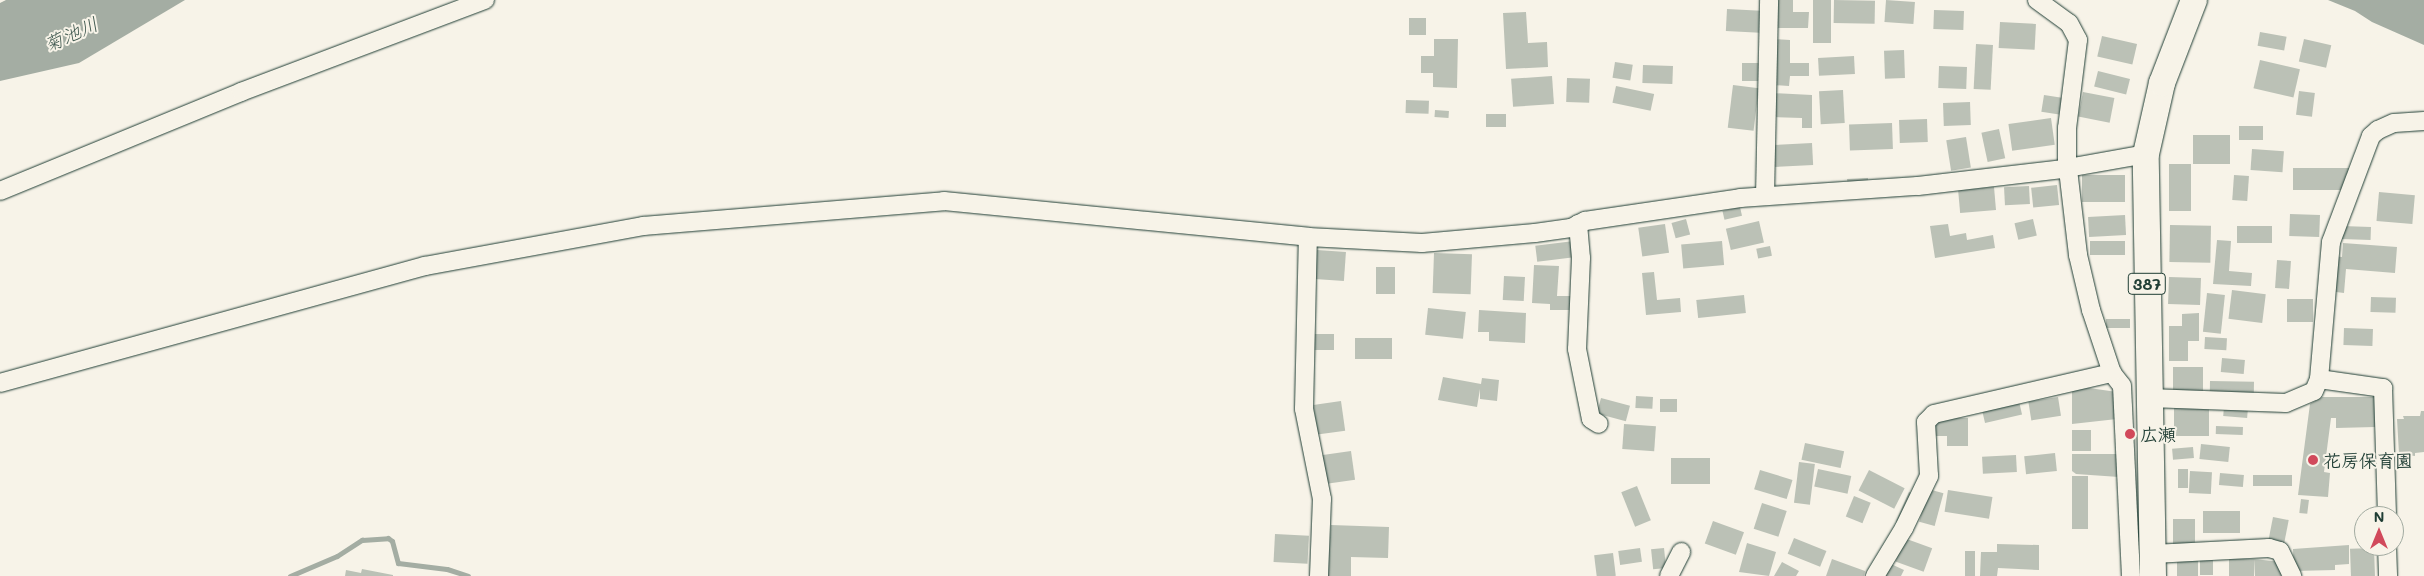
<!DOCTYPE html>
<meta charset="utf-8">
<style>
body{margin:0}
#map{position:relative;width:2424px;height:576px;overflow:hidden;background:#f7f3e8;font-family:Mali,"Klee One",sans-serif}
div>[style]{position:absolute}
[style*='--x']{left:calc(var(--x)*1px);top:calc(var(--y)*1px);width:calc(var(--w)*1px);rotate:calc(var(--a)*1deg)}
.water>*{inset:0;background:#a4ada3}
.stream>*{height:5px;margin:-2.5px;padding:0 2.5px;transform-origin:2.5px;border-radius:2.5px;background:#a4ada3}
.building>*{inset:0;background:#bbc1b6;transform-origin:0 0}
.roads{filter:drop-shadow(0 0 1px #1f3d34) drop-shadow(0 0 1px #1f3d34)}
.minor>*{height:18px;margin:-9px;padding:0 9px;transform-origin:9px;border-radius:9px;background:#f7f3e8}
.highway>*{height:26px;margin:-13px;padding:0 13px;transform-origin:13px;border-radius:13px;background:#f7f3e8}
.dots>*{width:14px;height:14px;translate:-50% -50%;box-sizing:border-box;border:2px solid #f7f3e8;border-radius:50%}
span{translate:-50% -50%;white-space:nowrap;text-align:center;line-height:1.15;-webkit-text-stroke:4px #f7f3e8;paint-order:stroke}
.shield-label span{padding:1px 4px;background:#f7f3e8;border:1px solid;border-radius:4px;-webkit-text-stroke-width:0}
.shield-label{font-size:16px;color:#1f3d34;font-weight:700}
.poi-label{font-size:18px;color:#1f3d34;font-weight:700}
.left{translate:0 -50%;text-align:left}
.water-label{font-size:19px;color:#405950;font-style:italic}
.north{position:absolute;left:2354px;top:506px;width:50px;height:50px;box-sizing:border-box;background:#f7f3e8;border:1px solid #a1aaa0;border-radius:50%;rotate:0deg;font-size:14px;font-weight:700;line-height:20px;text-align:center;color:#1f3d34}
.north::after{content:'';display:block;margin:auto;width:18px;height:22px;background:#d1495b;clip-path:polygon(50% 0,100% 100%,50% 72%,0 100%)}
</style>
<div id="map">
<div class="water">
<i style="clip-path:polygon(6px 0,185px 0,79px 63px,0 81px,0 3px)"></i>
<i style="clip-path:polygon(2328px 0,2424px 0,2424px 45px,2372px 22px,2355px 11px)"></i>
</div>
<div class="stream">
<i style="--x:290;--y:576;--w:51;--a:-23.1"></i>
<i style="--x:337;--y:556;--w:30;--a:-33"></i>
<i style="--x:362;--y:540;--w:26;--a:-4"></i>
<i style="--x:388;--y:538;--w:5;--a:37"></i>
<i style="--x:392;--y:541;--w:23;--a:75"></i>
<i style="--x:398;--y:563;--w:49;--a:7"></i>
<i style="--x:447;--y:569;--w:22;--a:18"></i>
</div>
<div class="building">
<i style="clip-path:polygon(1775px 0,1793px 0,1793px 12px,1809px 12px,1808px 28px,1773px 28px)"></i>
<i style="left:1813px;top:0;width:18px;height:43px"></i>
<i style="left:1834px;top:0;width:41px;height:23px;rotate:1deg"></i>
<i style="left:1886px;top:0;width:29px;height:22px;rotate:4deg"></i>
<i style="left:1727px;top:9px;width:34px;height:22px;rotate:3deg"></i>
<i style="left:1934px;top:10px;width:30px;height:19px;rotate:2deg"></i>
<i style="clip-path:polygon(1526px 12px,1528px 43px,1547px 42px,1548px 67px,1506px 69px,1503px 13px)"></i>
<i style="left:1409px;top:18px;width:17px;height:17px"></i>
<i style="left:2000px;top:22px;width:36px;height:26px;rotate:3deg"></i>
<i style="left:2260px;top:32px;width:27px;height:14px;rotate:10deg"></i>
<i style="left:2102px;top:36px;width:36px;height:21px;rotate:13deg"></i>
<i style="clip-path:polygon(1434px 39px,1458px 39px,1457px 88px,1433px 87px,1433px 73px,1421px 73px,1421px 56px,1434px 56px)"></i>
<i style="clip-path:polygon(1772px 39px,1790px 40px,1790px 63px,1809px 63px,1809px 76px,1790px 76px,1789px 86px,1772px 85px)"></i>
<i style="left:2304px;top:39px;width:28px;height:23px;rotate:13deg"></i>
<i style="left:1976px;top:44px;width:17px;height:45px;rotate:3deg"></i>
<i style="left:1904px;top:50px;width:28px;height:20px;rotate:88deg"></i>
<i style="left:1854px;top:56px;width:18px;height:36px;rotate:87deg"></i>
<i style="left:2260px;top:60px;width:41px;height:29px;rotate:13deg"></i>
<i style="left:1615px;top:62px;width:18px;height:16px;rotate:9deg"></i>
<i style="left:1742px;top:63px;width:19px;height:18px"></i>
<i style="left:1643px;top:65px;width:30px;height:18px;rotate:2deg"></i>
<i style="left:1939px;top:66px;width:28px;height:22px;rotate:2deg"></i>
<i style="left:2098px;top:71px;width:33px;height:16px;rotate:14deg"></i>
<i style="left:1552px;top:76px;width:28px;height:41px;rotate:86deg"></i>
<i style="left:1567px;top:78px;width:23px;height:24px;rotate:2deg"></i>
<i style="left:1733px;top:85px;width:26px;height:43px;rotate:7deg"></i>
<i style="left:1616px;top:86px;width:39px;height:17px;rotate:12deg"></i>
<i style="left:1843px;top:90px;width:33px;height:24px;rotate:87deg"></i>
<i style="left:2299px;top:91px;width:16px;height:24px;rotate:7deg"></i>
<i style="left:2083px;top:92px;width:32px;height:25px;rotate:11deg"></i>
<i style="clip-path:polygon(1772px 93px,1812px 95px,1812px 128px,1802px 128px,1802px 118px,1771px 117px)"></i>
<i style="left:2044px;top:95px;width:18px;height:17px;rotate:9deg"></i>
<i style="left:1406px;top:100px;width:23px;height:13px;rotate:2deg"></i>
<i style="left:1970px;top:102px;width:23px;height:27px;rotate:88deg"></i>
<i style="left:1435px;top:110px;width:14px;height:7px;rotate:4deg"></i>
<i style="left:1486px;top:114px;width:20px;height:13px"></i>
<i style="left:2051px;top:118px;width:27px;height:43px;rotate:82deg"></i>
<i style="left:1927px;top:119px;width:23px;height:28px;rotate:88deg"></i>
<i style="left:1892px;top:123px;width:26px;height:43px;rotate:88deg"></i>
<i style="left:2239px;top:126px;width:24px;height:14px"></i>
<i style="left:1999px;top:129px;width:30px;height:18px;rotate:78deg"></i>
<i style="left:2193px;top:135px;width:37px;height:29px"></i>
<i style="left:1966px;top:137px;width:31px;height:20px;rotate:81deg"></i>
<i style="left:1812px;top:143px;width:22px;height:39px;rotate:87deg"></i>
<i style="left:2252px;top:149px;width:32px;height:21px;rotate:4deg"></i>
<i style="left:2169px;top:164px;width:22px;height:47px"></i>
<i style="left:2293px;top:168px;width:60px;height:22px"></i>
<i style="left:2125px;top:175px;width:27px;height:43px;rotate:90deg"></i>
<i style="left:2234px;top:175px;width:15px;height:25px;rotate:4deg"></i>
<i style="clip-path:polygon(1868px 178px,1868px 187px,1848px 187px,1847px 179px)"></i>
<i style="left:2057px;top:185px;width:20px;height:26px;rotate:84deg"></i>
<i style="left:2029px;top:186px;width:18px;height:25px;rotate:87deg"></i>
<i style="left:1994px;top:187px;width:23px;height:36px;rotate:85deg"></i>
<i style="left:2379px;top:192px;width:36px;height:29px;rotate:5deg"></i>
<i style="left:1740px;top:207px;width:9px;height:18px;rotate:77deg"></i>
<i style="left:2290px;top:214px;width:30px;height:22px;rotate:2deg"></i>
<i style="left:2125px;top:215px;width:20px;height:37px;rotate:87deg"></i>
<i style="left:1686px;top:219px;width:16px;height:15px;rotate:75deg"></i>
<i style="left:2033px;top:219px;width:17px;height:19px;rotate:77deg"></i>
<i style="left:1759px;top:221px;width:22px;height:34px;rotate:77deg"></i>
<i style="left:1665px;top:224px;width:29px;height:27px;rotate:82deg"></i>
<i style="clip-path:polygon(1948px 224px,1950px 236px,1966px 233px,1967px 240px,1993px 235px,1995px 248px,1935px 258px,1930px 226px)"></i>
<i style="left:2170px;top:225px;width:41px;height:37px;rotate:1deg"></i>
<i style="left:2237px;top:226px;width:35px;height:17px"></i>
<i style="left:2342px;top:226px;width:29px;height:13px;rotate:2deg"></i>
<i style="clip-path:polygon(2217px 240px,2231px 241px,2229px 271px,2252px 273px,2251px 286px,2213px 284px)"></i>
<i style="left:1574px;top:241px;width:16px;height:39px;rotate:83deg"></i>
<i style="left:1722px;top:241px;width:24px;height:41px;rotate:85deg"></i>
<i style="left:2125px;top:241px;width:14px;height:35px;rotate:90deg"></i>
<i style="clip-path:polygon(2343px 243px,2397px 247px,2395px 273px,2346px 269px,2344px 293px,2328px 291px,2331px 256px,2342px 257px)"></i>
<i style="left:1770px;top:246px;width:10px;height:14px;rotate:79deg"></i>
<i style="left:1317px;top:250px;width:29px;height:29px;rotate:4deg"></i>
<i style="left:1434px;top:253px;width:38px;height:40px;rotate:2deg"></i>
<i style="left:2277px;top:260px;width:14px;height:28px;rotate:4deg"></i>
<i style="clip-path:polygon(1534px 265px,1559px 266px,1557px 296px,1574px 296px,1573px 310px,1550px 310px,1550px 304px,1532px 303px)"></i>
<i style="left:1376px;top:267px;width:19px;height:27px"></i>
<i style="clip-path:polygon(1654px 272px,1657px 300px,1680px 298px,1681px 312px,1646px 315px,1642px 273px)"></i>
<i style="left:1504px;top:276px;width:21px;height:24px;rotate:3deg"></i>
<i style="left:2169px;top:277px;width:32px;height:27px;rotate:2deg"></i>
<i style="left:2232px;top:290px;width:34px;height:29px;rotate:7deg"></i>
<i style="left:2207px;top:293px;width:18px;height:39px;rotate:6deg"></i>
<i style="left:1744px;top:295px;width:18px;height:48px;rotate:84deg"></i>
<i style="left:2371px;top:297px;width:25px;height:15px;rotate:2deg"></i>
<i style="left:2287px;top:299px;width:26px;height:23px"></i>
<i style="left:1428px;top:308px;width:38px;height:27px;rotate:6deg"></i>
<i style="clip-path:polygon(1479px 310px,1526px 313px,1525px 343px,1489px 341px,1489px 332px,1478px 332px)"></i>
<i style="clip-path:polygon(2199px 313px,2199px 341px,2188px 341px,2188px 361px,2169px 361px,2169px 326px,2182px 326px,2182px 314px)"></i>
<i style="left:2106px;top:319px;width:24px;height:9px"></i>
<i style="left:2344px;top:328px;width:29px;height:17px;rotate:2deg"></i>
<i style="left:1313px;top:334px;width:21px;height:16px"></i>
<i style="left:2205px;top:337px;width:22px;height:12px;rotate:3deg"></i>
<i style="left:1355px;top:338px;width:37px;height:21px"></i>
<i style="left:2222px;top:358px;width:23px;height:14px;rotate:5deg"></i>
<i style="left:2173px;top:367px;width:30px;height:25px"></i>
<i style="clip-path:polygon(1443px 377px,1481px 384px,1482px 378px,1499px 380px,1497px 401px,1480px 399px,1480px 389px,1477px 407px,1438px 400px)"></i>
<i style="left:2210px;top:381px;width:44px;height:16px;rotate:1deg"></i>
<i style="clip-path:polygon(2089px 388px,2117px 392px,2117px 419px,2072px 424px,2072px 389px)"></i>
<i style="left:1636px;top:396px;width:17px;height:12px;rotate:3deg"></i>
<i style="left:2018px;top:397px;width:18px;height:38px;rotate:77deg"></i>
<i style="left:2058px;top:397px;width:19px;height:30px;rotate:81deg"></i>
<i style="clip-path:polygon(2322px 397px,2375px 397px,2375px 427px,2336px 428px,2336px 418px,2331px 418px,2324px 472px,2330px 473px,2328px 497px,2298px 495px,2310px 404px)"></i>
<i style="left:1601px;top:398px;width:30px;height:16px;rotate:15deg"></i>
<i style="left:1660px;top:399px;width:17px;height:13px"></i>
<i style="left:1341px;top:401px;width:30px;height:28px;rotate:82deg"></i>
<i style="left:2174px;top:405px;width:35px;height:31px"></i>
<i style="left:2224px;top:407px;width:24px;height:9px;rotate:5deg"></i>
<i style="clip-path:polygon(2421px 411px,2424px 411px,2424px 452px,2415px 453px,2415px 456px,2399px 454px,2397px 419px,2404px 419px,2403px 416px,2420px 416px)"></i>
<i style="clip-path:polygon(1932px 418px,1968px 418px,1968px 446px,1947px 446px,1947px 436px,1932px 436px)"></i>
<i style="left:1624px;top:424px;width:32px;height:25px;rotate:4deg"></i>
<i style="left:2216px;top:426px;width:27px;height:8px;rotate:2deg"></i>
<i style="left:2072px;top:430px;width:19px;height:21px"></i>
<i style="left:1805px;top:443px;width:40px;height:17px;rotate:12deg"></i>
<i style="left:2201px;top:444px;width:29px;height:15px;rotate:6deg"></i>
<i style="left:2193px;top:447px;width:11px;height:21px;rotate:85deg"></i>
<i style="left:1351px;top:451px;width:29px;height:32px;rotate:82deg"></i>
<i style="left:2055px;top:453px;width:18px;height:31px;rotate:84deg"></i>
<i style="clip-path:polygon(2072px 454px,2119px 454px,2119px 477px,2076px 474px,2072px 471px)"></i>
<i style="left:2016px;top:455px;width:17px;height:34px;rotate:87deg"></i>
<i style="left:1671px;top:458px;width:39px;height:26px"></i>
<i style="left:1799px;top:462px;width:16px;height:41px;rotate:7deg"></i>
<i style="left:1818px;top:469px;width:34px;height:18px;rotate:12deg"></i>
<i style="left:2178px;top:469px;width:10px;height:19px"></i>
<i style="left:1760px;top:470px;width:34px;height:20px;rotate:17deg"></i>
<i style="left:1869px;top:470px;width:40px;height:23px;rotate:27deg"></i>
<i style="left:2190px;top:471px;width:22px;height:22px;rotate:3deg"></i>
<i style="left:2220px;top:473px;width:24px;height:12px;rotate:5deg"></i>
<i style="left:2253px;top:475px;width:39px;height:11px"></i>
<i style="left:2072px;top:476px;width:16px;height:53px"></i>
<i style="left:1637px;top:486px;width:37px;height:17px;rotate:68deg"></i>
<i style="left:1928px;top:489px;width:16px;height:34px;rotate:15deg"></i>
<i style="left:1948px;top:490px;width:45px;height:22px;rotate:9deg"></i>
<i style="left:1909px;top:492px;width:10px;height:32px;rotate:24deg"></i>
<i style="left:1854px;top:496px;width:18px;height:22px;rotate:22deg"></i>
<i style="left:2301px;top:499px;width:8px;height:14px;rotate:7deg"></i>
<i style="left:1762px;top:503px;width:26px;height:27px;rotate:18deg"></i>
<i style="left:2203px;top:511px;width:37px;height:22px"></i>
<i style="left:2273px;top:517px;width:16px;height:25px;rotate:11deg"></i>
<i style="left:2195px;top:519px;width:30px;height:22px;rotate:90deg"></i>
<i style="left:1713px;top:521px;width:33px;height:24px;rotate:20deg"></i>
<i style="clip-path:polygon(1331px 525px,1389px 527px,1388px 558px,1351px 557px,1351px 576px,1327px 576px)"></i>
<i style="left:1275px;top:534px;width:34px;height:28px;rotate:3deg"></i>
<i style="left:1794px;top:538px;width:35px;height:17px;rotate:22deg"></i>
<i style="left:1904px;top:538px;width:30px;height:25px;rotate:20deg"></i>
<i style="clip-path:polygon(1747px 543px,1776px 552px,1769px 576px,1739px 572px)"></i>
<i style="clip-path:polygon(1997px 544px,2039px 545px,2039px 570px,1998px 568px,1997px 576px,1980px 576px,1981px 552px,1997px 552px)"></i>
<i style="clip-path:polygon(2349px 545px,2349px 564px,2335px 565px,2335px 570px,2294px 571px,2293px 549px)"></i>
<i style="left:1640px;top:548px;width:14px;height:22px;rotate:82deg"></i>
<i style="left:1664px;top:548px;width:20px;height:13px;rotate:84deg"></i>
<i style="left:2374px;top:548px;width:28px;height:24px;rotate:88deg"></i>
<i style="left:1965px;top:551px;width:10px;height:25px"></i>
<i style="left:1613px;top:553px;width:23px;height:19px;rotate:83deg"></i>
<i style="left:2177px;top:558px;width:21px;height:18px"></i>
<i style="left:2200px;top:558px;width:13px;height:17px"></i>
<i style="clip-path:polygon(1832px 559px,1865px 571px,1864px 576px,1826px 576px)"></i>
<i style="left:2229px;top:559px;width:25px;height:17px"></i>
<i style="clip-path:polygon(2254px 559px,2281px 562px,2281px 576px,2255px 576px)"></i>
<i style="clip-path:polygon(1782px 562px,1799px 571px,1796px 576px,1774px 576px)"></i>
<i style="clip-path:polygon(1891px 564px,1904px 570px,1901px 576px,1885px 576px)"></i>
<i style="clip-path:polygon(362px 569px,393px 575px,393px 576px,345px 576px,346px 570px,361px 573px)"></i>
</div>
<div class="roads">
<div class="minor">
<i style="--x:2037;--y:0;--w:39;--a:36"></i>
<i style="--x:2069;--y:23;--w:19;--a:62"></i>
<i style="--x:2078;--y:40;--w:89;--a:97.1"></i>
<i style="--x:2067;--y:128;--w:33;--a:90"></i>
<i style="--x:2067;--y:161;--w:95;--a:83.3"></i>
<i style="--x:2078;--y:255;--w:57;--a:76.7"></i>
<i style="--x:2091;--y:310;--w:66;--a:71.6"></i>
<i style="--x:2112;--y:373;--w:16;--a:52"></i>
<i style="--x:2122;--y:386;--w:190;--a:87.3"></i>
<i style="--x:0;--y:191;--w:261;--a:-22.3"></i>
<i style="--x:241;--y:92;--w:261;--a:-20.7"></i>
<i style="--x:1765;--y:196;--w:196;--a:-88.8"></i>
<i style="--x:1578;--y:224;--w:34;--a:85"></i>
<i style="--x:1581;--y:258;--w:91;--a:92.5"></i>
<i style="--x:1577;--y:349;--w:71;--a:78.7"></i>
<i style="--x:1591;--y:419;--w:9;--a:32"></i>
<i style="--x:2319;--y:379;--w:65;--a:8"></i>
<i style="--x:2383;--y:388;--w:128;--a:88.2"></i>
<i style="--x:0;--y:383;--w:441;--a:-15.4"></i>
<i style="--x:425;--y:266;--w:222;--a:-10.4"></i>
<i style="--x:643;--y:226;--w:302;--a:-4.7"></i>
<i style="--x:944;--y:201;--w:366;--a:5.6"></i>
<i style="--x:2149;--y:398;--w:137;--a:2.1"></i>
<i style="--x:2286;--y:403;--w:30;--a:-23"></i>
<i style="--x:2314;--y:391;--w:13;--a:-67"></i>
<i style="--x:2319;--y:379;--w:138;--a:-85"></i>
<i style="--x:2331;--y:242;--w:113;--a:-69.3"></i>
<i style="--x:2371;--y:136;--w:9;--a:-41"></i>
<i style="--x:2378;--y:130;--w:17;--a:-24"></i>
<i style="--x:2394;--y:123;--w:30;--a:-4"></i>
<i style="--x:2387;--y:546;--w:30;--a:88"></i>
<i style="--x:2153;--y:554;--w:116;--a:-3"></i>
<i style="--x:2269;--y:548;--w:11;--a:15"></i>
<i style="--x:2280;--y:551;--w:28;--a:64"></i>
<i style="--x:1319;--y:576;--w:77;--a:-87.8"></i>
<i style="--x:1322;--y:499;--w:92;--a:-101.3"></i>
<i style="--x:1304;--y:409;--w:172;--a:-88.7"></i>
<i style="--x:1308;--y:237;--w:114;--a:3"></i>
<i style="--x:1422;--y:243;--w:113;--a:-5.1"></i>
<i style="--x:1535;--y:233;--w:36;--a:-8"></i>
<i style="--x:1571;--y:228;--w:16;--a:-27"></i>
<i style="--x:1585;--y:221;--w:157;--a:-8.4"></i>
<i style="--x:1740;--y:198;--w:178;--a:-3.9"></i>
<i style="--x:1918;--y:186;--w:145;--a:-6.7"></i>
<i style="--x:2062;--y:169;--w:85;--a:-10.1"></i>
<i style="--x:1669;--y:576;--w:27;--a:-63"></i>
<i style="--x:1875;--y:576;--w:56;--a:-58.9"></i>
<i style="--x:1904;--y:528;--w:58;--a:-64.3"></i>
<i style="--x:1929;--y:476;--w:54;--a:-93.2"></i>
<i style="--x:1926;--y:422;--w:11;--a:-45"></i>
<i style="--x:1934;--y:414;--w:183;--a:-13"></i>
</div>
<div class="highway">
<i style="--x:2153;--y:576;--w:422;--a:-91"></i>
<i style="--x:2146;--y:154;--w:73;--a:-77.3"></i>
<i style="--x:2162;--y:83;--w:89;--a:-68.9"></i>
</div>
</div>
<div class="dots">
<i style="left:2130px;top:434px;background:#d1495b"></i>
<i style="left:2313px;top:460px;background:#d1495b"></i>
</div>
<div class="shield-label">
<span style="left:2147px;top:284px">387</span>
</div>
<div class="poi-label">
<span class="left" style="left:2140px;top:434px">広瀬</span>
<span class="left" style="left:2323px;top:460px">花房保育園</span>
</div>
<div class="water-label">
<span style="left:71px;top:34px;rotate:-24deg">菊池川</span>
</div>
<div class="north">N</div>
</div>
